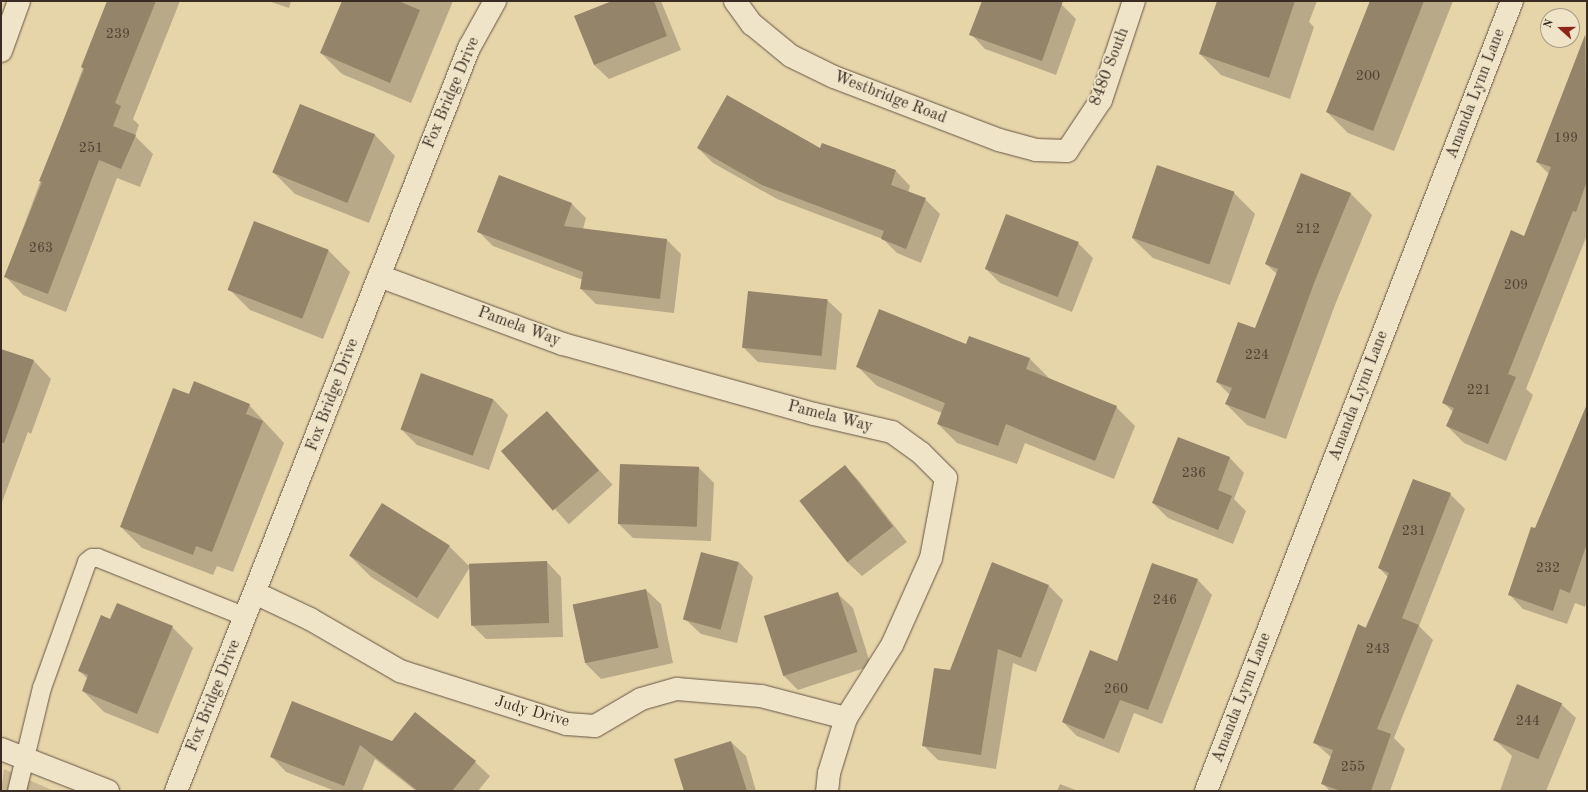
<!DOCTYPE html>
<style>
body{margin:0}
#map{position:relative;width:1588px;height:792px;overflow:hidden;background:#e7d5aa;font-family:"Old Standard TT",serif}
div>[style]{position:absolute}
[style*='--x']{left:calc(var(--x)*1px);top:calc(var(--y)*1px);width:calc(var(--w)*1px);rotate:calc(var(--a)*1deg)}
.green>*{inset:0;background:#cab893}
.shadow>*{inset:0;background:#0003;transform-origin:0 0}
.building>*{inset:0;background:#948469;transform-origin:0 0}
.roads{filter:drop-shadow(0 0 1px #655645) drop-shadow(0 0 1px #655645)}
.service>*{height:18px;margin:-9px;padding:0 9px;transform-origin:9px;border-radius:9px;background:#efe4c8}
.minor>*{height:22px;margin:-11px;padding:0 11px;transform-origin:11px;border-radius:11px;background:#efe4c8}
.tertiary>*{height:22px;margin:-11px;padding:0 11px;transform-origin:11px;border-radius:11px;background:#efe4c8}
span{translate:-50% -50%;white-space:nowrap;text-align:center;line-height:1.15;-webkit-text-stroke:4px #efe4c8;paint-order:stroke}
.number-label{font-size:14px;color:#504234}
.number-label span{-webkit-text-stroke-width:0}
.street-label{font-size:16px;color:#3a2c23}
.frame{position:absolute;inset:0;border:2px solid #3a2c23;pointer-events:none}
.north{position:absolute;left:1540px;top:8px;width:40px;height:40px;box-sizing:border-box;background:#efe4c8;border:1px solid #a79a86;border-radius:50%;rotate:291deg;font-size:11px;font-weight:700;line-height:16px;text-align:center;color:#3a2c23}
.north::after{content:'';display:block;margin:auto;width:14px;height:18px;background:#8f2418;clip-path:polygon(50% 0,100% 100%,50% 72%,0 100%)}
</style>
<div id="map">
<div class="green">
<i style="clip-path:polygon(4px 769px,54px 791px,1px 791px)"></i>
</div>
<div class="shadow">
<i style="clip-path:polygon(108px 1px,180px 1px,133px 119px,139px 125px,135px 136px,153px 154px,140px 187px,117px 178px,66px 312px,23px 295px,5px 276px)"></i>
<i style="clip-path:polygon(268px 1px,291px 1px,289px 8px)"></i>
<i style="clip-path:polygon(343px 1px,453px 1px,411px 103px,342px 74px,321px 53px)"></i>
<i style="clip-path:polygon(615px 1px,661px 1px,681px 50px,609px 79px,594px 65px)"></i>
<i style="clip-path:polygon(983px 1px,1052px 1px,1062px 5px,1076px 19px,1056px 75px,985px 49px,971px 34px)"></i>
<i style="clip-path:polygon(1218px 1px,1317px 1px,1309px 22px,1314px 27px,1290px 99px,1221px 75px,1200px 54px)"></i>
<i style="clip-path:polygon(1370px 1px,1453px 1px,1394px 151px,1348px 133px,1327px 112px)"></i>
<i style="clip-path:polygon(1587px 32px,1587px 235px,1526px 389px,1533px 395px,1506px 461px,1464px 443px,1447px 426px,1453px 412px,1444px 403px,1525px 237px,1549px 174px,1537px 162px)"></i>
<i style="clip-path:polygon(375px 135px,395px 156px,369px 223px,295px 194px,274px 173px)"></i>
<i style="clip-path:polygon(822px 144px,896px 171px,910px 186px,908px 193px,925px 199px,940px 214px,921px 263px,897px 253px,883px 239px,777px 199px,713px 163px,698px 148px,820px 149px)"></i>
<i style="clip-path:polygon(1157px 166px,1234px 193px,1255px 214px,1230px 285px,1153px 258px,1132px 238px)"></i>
<i style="clip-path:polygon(1302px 175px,1351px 194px,1372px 215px,1335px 305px,1286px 439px,1247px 425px,1226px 404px,1230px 395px,1217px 382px,1256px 329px,1277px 274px,1266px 264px)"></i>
<i style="clip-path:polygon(499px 176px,572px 204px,586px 218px,583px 229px,667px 240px,681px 254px,674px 313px,596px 304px,581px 289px,583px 280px,493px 246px,479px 232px)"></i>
<i style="clip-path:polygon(255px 222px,329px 251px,350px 272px,323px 339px,250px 310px,229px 289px)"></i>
<i style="clip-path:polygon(1078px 243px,1093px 258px,1072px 312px,1000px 283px,986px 269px)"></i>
<i style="clip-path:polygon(827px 300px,842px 314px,836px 370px,758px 362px,743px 347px)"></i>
<i style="clip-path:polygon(970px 337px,1030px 359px,1049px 378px,1116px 407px,1135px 426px,1114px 479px,1025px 443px,1017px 464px,957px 443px,938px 424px,942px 413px,877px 386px,858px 367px,967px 345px)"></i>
<i style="clip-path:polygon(1px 350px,34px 361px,51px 379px,31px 434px,28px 432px,1px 505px)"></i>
<i style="clip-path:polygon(190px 395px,249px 405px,284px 443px,233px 572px,217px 566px,213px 575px,142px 548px,121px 527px)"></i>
<i style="clip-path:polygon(494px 400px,508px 415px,489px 470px,417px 445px,402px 430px)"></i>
<i style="clip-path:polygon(1587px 405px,1587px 600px,1585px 607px,1575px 603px,1567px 624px,1523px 609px,1509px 594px)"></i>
<i style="left:547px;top:412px;width:98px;height:59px;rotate:48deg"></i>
<i style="clip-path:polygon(1179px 438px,1230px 458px,1244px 473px,1234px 499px,1246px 511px,1233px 544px,1168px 518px,1153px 503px)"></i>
<i style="clip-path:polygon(621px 465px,699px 468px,714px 483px,711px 541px,633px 538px,618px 523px)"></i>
<i style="clip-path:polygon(845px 466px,859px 481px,907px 542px,862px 576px,847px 562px)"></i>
<i style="clip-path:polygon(1450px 494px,1465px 509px,1419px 626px,1433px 640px,1394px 738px,1405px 749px,1390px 791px,1330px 791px,1322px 783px,1332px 758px,1314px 742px,1388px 577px,1379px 568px)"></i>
<i style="clip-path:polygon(449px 546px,468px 565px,547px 562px,561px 577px,563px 637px,486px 639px,471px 624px,470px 567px,438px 619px,371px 577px,350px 556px)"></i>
<i style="clip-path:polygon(739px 562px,753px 577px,737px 643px,701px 634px,686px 620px)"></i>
<i style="clip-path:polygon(1198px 580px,1212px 595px,1162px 724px,1134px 713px,1119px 753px,1077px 736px,1063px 722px)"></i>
<i style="clip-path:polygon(1049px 586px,1063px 600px,1036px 672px,1013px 663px,996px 769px,938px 760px,923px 745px,951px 671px)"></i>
<i style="clip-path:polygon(646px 590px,661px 604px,673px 663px,601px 679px,586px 664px)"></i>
<i style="clip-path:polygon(838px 594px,853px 608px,871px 666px,798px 690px,783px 675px)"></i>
<i style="clip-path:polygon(111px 620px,172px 627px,193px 648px,158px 734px,104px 712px,83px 691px,88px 679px,79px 671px)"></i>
<i style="clip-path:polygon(293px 703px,392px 742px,475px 762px,490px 776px,478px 791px,416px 791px,375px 759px,362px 791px,335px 791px,286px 772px,272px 757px)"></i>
<i style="clip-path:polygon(1561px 704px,1576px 718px,1546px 791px,1500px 791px,1512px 756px,1495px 740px)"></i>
<i style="clip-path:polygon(731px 742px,746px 756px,756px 791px,685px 791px)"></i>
<i style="clip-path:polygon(1060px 784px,1078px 791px,1057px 791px)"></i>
</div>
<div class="building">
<i style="clip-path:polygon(107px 1px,156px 1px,115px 103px,121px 106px,113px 126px,136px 135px,121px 169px,99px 160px,48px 294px,4px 277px,42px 182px,39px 181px,84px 69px,81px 67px)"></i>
<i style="clip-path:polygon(342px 1px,398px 1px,420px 10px,390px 83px,320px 53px)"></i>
<i style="clip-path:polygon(612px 1px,654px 1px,667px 36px,594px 65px,574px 16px)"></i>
<i style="clip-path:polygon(982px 1px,1063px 1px,1042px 61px,969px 35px)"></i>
<i style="clip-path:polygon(1217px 1px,1295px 1px,1269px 78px,1199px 54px)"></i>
<i style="clip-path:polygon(1370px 1px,1424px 1px,1373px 131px,1326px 112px)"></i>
<i style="clip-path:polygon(1585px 35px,1587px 181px,1576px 212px,1573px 211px,1508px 374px,1516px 377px,1488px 444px,1446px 426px,1454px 408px,1442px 403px,1511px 230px,1524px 236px,1551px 167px,1536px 162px)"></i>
<i style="clip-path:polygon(727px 95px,820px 148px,822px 143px,896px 170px,891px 185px,926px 198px,906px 249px,881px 239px,884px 231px,762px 185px,697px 148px)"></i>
<i style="left:300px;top:104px;width:81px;height:74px;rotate:22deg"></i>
<i style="left:1157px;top:165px;width:82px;height:77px;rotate:19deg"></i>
<i style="clip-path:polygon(1301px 173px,1351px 193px,1314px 283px,1265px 419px,1225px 404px,1232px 388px,1216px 382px,1238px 322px,1255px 328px,1278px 269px,1265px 264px)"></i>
<i style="clip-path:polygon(499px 175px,572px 203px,564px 226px,667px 239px,660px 299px,580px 289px,583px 272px,477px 232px)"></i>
<i style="left:1006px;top:214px;width:78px;height:59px;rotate:21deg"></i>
<i style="left:254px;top:221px;width:80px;height:74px;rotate:21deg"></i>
<i style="left:748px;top:291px;width:80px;height:57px;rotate:6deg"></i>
<i style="clip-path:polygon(879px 309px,966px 344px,969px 336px,1030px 358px,1026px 369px,1117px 406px,1095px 461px,1006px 424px,998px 446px,937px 424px,945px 403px,856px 367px)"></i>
<i style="clip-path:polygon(1px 349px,34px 360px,4px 443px,1px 443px)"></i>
<i style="left:421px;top:373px;width:77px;height:60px;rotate:20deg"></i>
<i style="clip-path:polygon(194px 381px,250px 404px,246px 414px,263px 421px,212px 552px,196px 546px,193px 555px,120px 527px,173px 388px,189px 394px)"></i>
<i style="clip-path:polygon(1587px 404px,1587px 543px,1570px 593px,1560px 589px,1553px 611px,1508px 595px,1531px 527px,1535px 528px)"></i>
<i style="left:547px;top:411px;width:79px;height:61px;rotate:49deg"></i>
<i style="clip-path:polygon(1178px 437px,1230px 457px,1218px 490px,1232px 496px,1218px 530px,1152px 503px)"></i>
<i style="left:620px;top:464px;width:79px;height:60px;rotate:2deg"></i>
<i style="left:845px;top:465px;width:78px;height:58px;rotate:52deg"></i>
<i style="clip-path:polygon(1413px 479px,1451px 493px,1402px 618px,1419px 625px,1377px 729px,1391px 734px,1371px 791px,1341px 791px,1321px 784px,1333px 750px,1313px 743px,1358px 624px,1366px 628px,1389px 573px,1378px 568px)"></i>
<i style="left:382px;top:503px;width:80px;height:62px;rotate:32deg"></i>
<i style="left:701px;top:552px;width:39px;height:70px;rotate:15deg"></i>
<i style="left:547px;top:561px;width:62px;height:78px;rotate:88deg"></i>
<i style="clip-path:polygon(992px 562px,1049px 585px,1021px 658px,998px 649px,981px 755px,922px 746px,934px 668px,950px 670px)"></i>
<i style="clip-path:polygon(1152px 563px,1198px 579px,1148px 710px,1120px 700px,1104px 739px,1062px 722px,1090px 650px,1117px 661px)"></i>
<i style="left:646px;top:589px;width:60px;height:75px;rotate:78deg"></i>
<i style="left:838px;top:592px;width:63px;height:78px;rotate:72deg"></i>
<i style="clip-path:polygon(117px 603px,173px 626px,137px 714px,82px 691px,88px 675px,78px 671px,101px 615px,110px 619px)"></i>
<i style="left:1517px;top:684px;width:49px;height:61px;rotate:23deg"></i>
<i style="clip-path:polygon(292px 701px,392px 741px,415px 712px,476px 761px,452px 791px,418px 791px,360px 745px,344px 786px,270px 757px)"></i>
<i style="clip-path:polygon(731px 741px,747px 791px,684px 791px,674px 759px)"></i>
</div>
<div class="roads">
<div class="service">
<i style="--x:17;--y:791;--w:106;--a:-76.4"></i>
<i style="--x:42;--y:688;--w:134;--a:-70.3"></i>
<i style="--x:87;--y:562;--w:6;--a:-39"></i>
<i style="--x:92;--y:558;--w:6;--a:0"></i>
<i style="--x:98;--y:558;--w:159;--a:21.7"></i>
</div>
<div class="minor">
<i style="--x:735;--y:1;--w:29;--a:54"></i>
<i style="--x:752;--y:24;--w:50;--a:39.4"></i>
<i style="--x:791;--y:56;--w:48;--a:26"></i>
<i style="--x:834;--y:77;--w:177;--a:20.9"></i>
<i style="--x:999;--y:140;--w:38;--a:15"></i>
<i style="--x:1036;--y:150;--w:31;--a:2"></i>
<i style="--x:1067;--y:151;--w:61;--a:-56.3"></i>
<i style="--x:1101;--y:100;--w:104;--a:-71.6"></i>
<i style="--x:379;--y:276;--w:196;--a:20.3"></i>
<i style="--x:563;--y:344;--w:261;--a:15.6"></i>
<i style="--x:814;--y:414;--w:80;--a:13"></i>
<i style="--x:892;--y:432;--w:36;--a:36"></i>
<i style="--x:921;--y:453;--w:35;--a:45"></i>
<i style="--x:946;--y:478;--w:81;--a:100.6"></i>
<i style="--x:931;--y:558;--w:95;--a:114.1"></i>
<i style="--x:892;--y:645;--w:86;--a:122.2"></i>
<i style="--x:846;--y:718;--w:58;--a:107.2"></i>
<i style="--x:829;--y:773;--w:18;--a:96"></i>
<i style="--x:255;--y:593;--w:61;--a:25.3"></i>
<i style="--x:310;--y:619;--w:104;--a:30"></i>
<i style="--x:400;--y:671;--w:175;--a:17.6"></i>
<i style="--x:567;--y:724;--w:28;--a:4"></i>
<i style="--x:595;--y:726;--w:53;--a:-30.4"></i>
<i style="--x:641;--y:699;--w:37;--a:-16"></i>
<i style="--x:677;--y:689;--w:84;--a:4.8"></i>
<i style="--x:761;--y:696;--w:88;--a:14.5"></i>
<i style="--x:176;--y:791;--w:799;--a:-68.48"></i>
<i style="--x:469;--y:48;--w:54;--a:-61"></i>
<i style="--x:1206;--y:791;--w:847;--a:-68.83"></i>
</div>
<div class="tertiary">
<i style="--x:1;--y:51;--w:53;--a:-70.2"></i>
<i style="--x:1;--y:749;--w:115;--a:21.4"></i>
</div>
</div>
<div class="number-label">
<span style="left:118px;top:34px">239</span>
<span style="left:1368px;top:76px">200</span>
<span style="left:1566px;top:138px">199</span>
<span style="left:91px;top:148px">251</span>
<span style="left:1308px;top:229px">212</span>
<span style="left:41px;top:248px">263</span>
<span style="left:1516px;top:285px">209</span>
<span style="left:1257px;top:355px">224</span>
<span style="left:1479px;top:390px">221</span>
<span style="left:1194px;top:473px">236</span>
<span style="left:1414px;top:531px">231</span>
<span style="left:1548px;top:568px">232</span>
<span style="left:1165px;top:600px">246</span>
<span style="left:1378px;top:649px">243</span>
<span style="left:1116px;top:689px">260</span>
<span style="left:1528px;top:721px">244</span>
<span style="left:1353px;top:767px">255</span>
</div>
<div class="street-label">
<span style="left:1110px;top:67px;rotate:-69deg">8480 South</span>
<span style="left:452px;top:93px;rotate:-67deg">Fox Bridge Drive</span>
<span style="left:1476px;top:94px;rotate:-69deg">Amanda Lynn Lane</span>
<span style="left:890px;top:98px;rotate:21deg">Westbridge Road</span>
<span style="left:519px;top:327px;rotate:20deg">Pamela Way</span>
<span style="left:333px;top:395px;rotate:-69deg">Fox Bridge Drive</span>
<span style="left:1359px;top:396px;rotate:-69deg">Amanda Lynn Lane</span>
<span style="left:830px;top:417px;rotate:14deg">Pamela Way</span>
<span style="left:214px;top:696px;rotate:-68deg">Fox Bridge Drive</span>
<span style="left:1242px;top:698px;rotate:-69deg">Amanda Lynn Lane</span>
<span style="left:532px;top:712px;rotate:16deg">Judy Drive</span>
</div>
<div class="frame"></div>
<div class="north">N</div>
</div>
